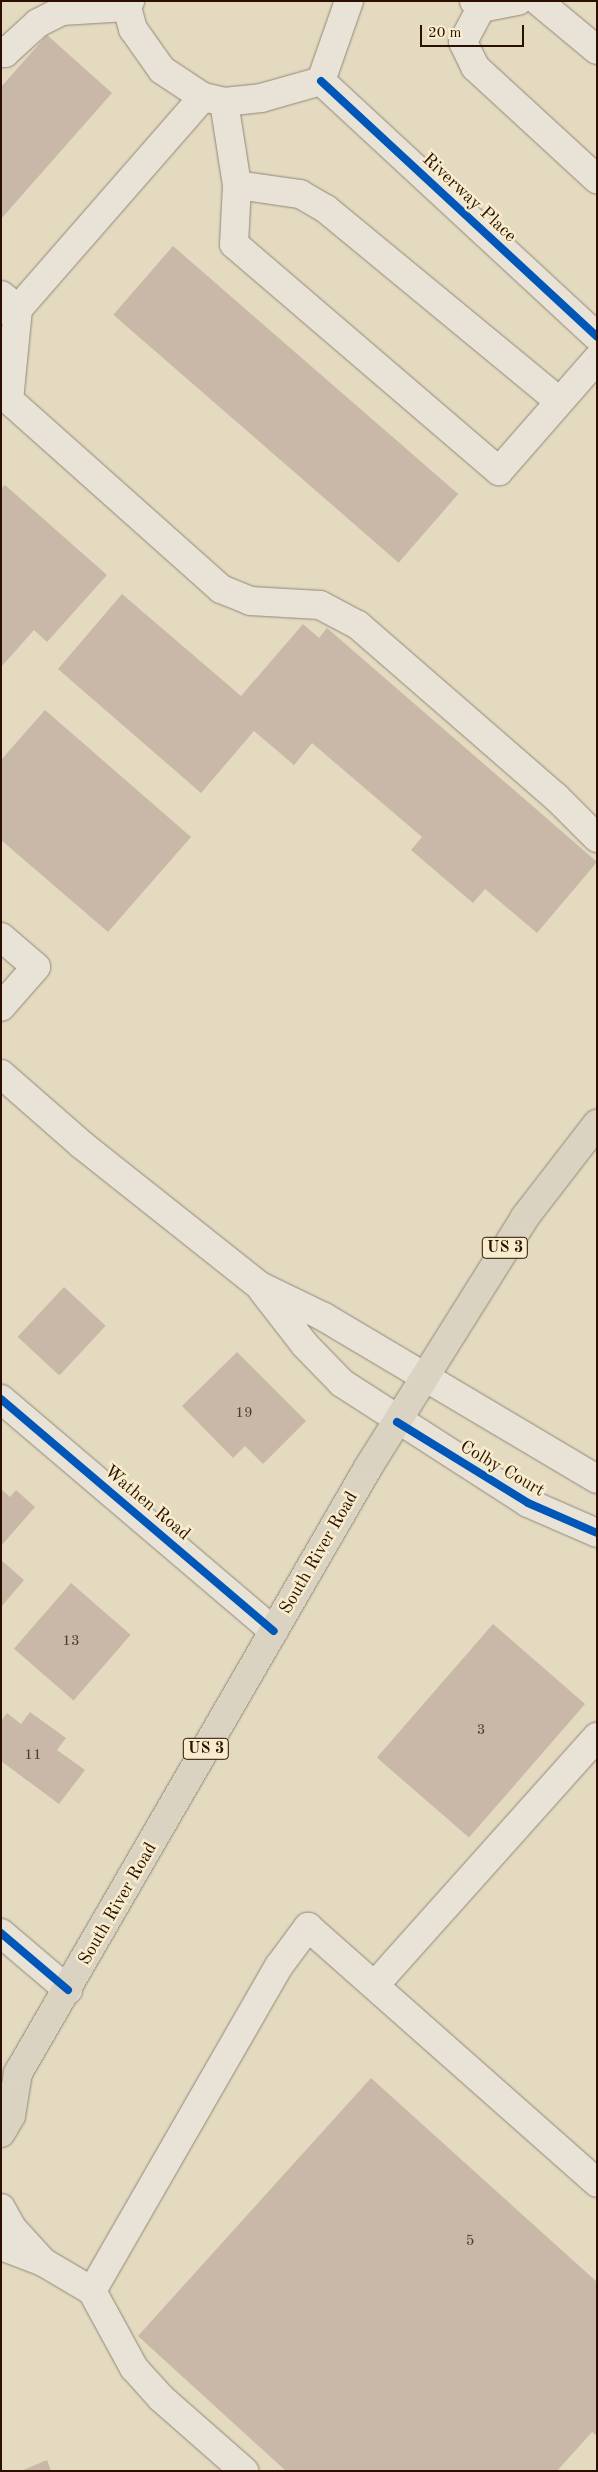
<!DOCTYPE html>
<style>
body{margin:0}
#map{position:relative;width:598px;height:2472px;overflow:hidden;background:#e3dac0;font-family:"Old Standard TT",serif}
div>[style]{position:absolute}
[style*='--x']{left:calc(var(--x)*1px);top:calc(var(--y)*1px);width:calc(var(--w)*1px);rotate:calc(var(--a)*1deg)}
.building>*{inset:0;background:#c9b8a7;transform-origin:0 0}
.roads{filter:drop-shadow(0 0 1px #918878) drop-shadow(0 0 1px #918878)}
.minor>*{height:28px;margin:-14px;padding:0 14px;transform-origin:14px;border-radius:14px;background:#e8e3d6}
.major>*{height:28px;margin:-14px;padding:0 14px;transform-origin:14px;border-radius:14px;background:#dbd3c1}
.cycleway>*{height:8px;margin:-4px;padding:0 4px;transform-origin:4px;border-radius:4px;background:#0057b8}
span{translate:-50% -50%;white-space:nowrap;text-align:center;line-height:1.15;-webkit-text-stroke:5px #f7eccc;paint-order:stroke}
.number-label{font-size:15px;color:#53392a}
.number-label span{-webkit-text-stroke-width:0}
.shield-label span{padding:1px 4px;background:#f7eccc;border:1px solid;border-radius:4px;-webkit-text-stroke-width:0}
.shield-label{font-size:16px;color:#2c0f01;font-weight:700}
.street-label{font-size:18px;color:#2c0f01}
.frame{position:absolute;inset:0;border:2px solid #2c0f01;pointer-events:none}
.scale{position:absolute;left:420px;top:25px;width:104px;height:22px;box-sizing:border-box;border:2px solid #2c0f01;border-top:0;padding-left:6px;font-size:15px;line-height:18px;white-space:nowrap;color:#2c0f01;-webkit-text-stroke:4px #f7eccc;paint-order:stroke}
</style>
<div id="map">
<div class="building">
<i style="clip-path:polygon(47px 35px,112px 93px,1px 219px,1px 87px)"></i>
<i style="left:173px;top:246px;width:378px;height:91px;rotate:41deg"></i>
<i style="clip-path:polygon(5px 485px,107px 575px,47px 642px,34px 630px,1px 667px,1px 489px)"></i>
<i style="clip-path:polygon(122px 594px,241px 696px,303px 624px,319px 638px,327px 628px,597px 862px,537px 933px,485px 889px,473px 903px,411px 850px,422px 837px,312px 743px,294px 765px,254px 731px,201px 793px,58px 669px)"></i>
<i style="clip-path:polygon(45px 710px,191px 837px,108px 932px,1px 840px,1px 760px)"></i>
<i style="left:64px;top:1287px;width:57px;height:68px;rotate:43deg"></i>
<i style="clip-path:polygon(237px 1352px,306px 1421px,263px 1464px,245px 1446px,233px 1458px,182px 1406px)"></i>
<i style="clip-path:polygon(1px 1489px,10px 1497px,16px 1490px,35px 1507px,1px 1546px)"></i>
<i style="clip-path:polygon(1px 1560px,24px 1580px,1px 1607px)"></i>
<i style="left:71px;top:1583px;width:79px;height:87px;rotate:41deg"></i>
<i style="left:493px;top:1624px;width:122px;height:177px;rotate:41deg"></i>
<i style="clip-path:polygon(30px 1712px,66px 1738px,57px 1750px,85px 1770px,59px 1804px,1px 1761px,1px 1721px,7px 1713px,21px 1724px)"></i>
<i style="clip-path:polygon(371px 2078px,597px 2282px,597px 2436px,592px 2432px,557px 2471px,286px 2471px,138px 2336px)"></i>
<i style="clip-path:polygon(47px 2460px,51px 2471px,21px 2471px)"></i>
</div>
<div class="roads">
<div class="minor">
<i style="--x:474;--y:1;--w:10;--a:45"></i>
<i style="--x:481;--y:8;--w:38;--a:-11"></i>
<i style="--x:538;--y:1;--w:77;--a:39.7"></i>
<i style="--x:127;--y:7;--w:23;--a:75"></i>
<i style="--x:133;--y:29;--w:50;--a:54.7"></i>
<i style="--x:162;--y:70;--w:49;--a:33.4"></i>
<i style="--x:203;--y:97;--w:22;--a:13"></i>
<i style="--x:224;--y:102;--w:37;--a:-6"></i>
<i style="--x:261;--y:98;--w:62;--a:-15.8"></i>
<i style="--x:481;--y:8;--w:38;--a:118"></i>
<i style="--x:463;--y:42;--w:28;--a:64"></i>
<i style="--x:475;--y:67;--w:166;--a:42.6"></i>
<i style="--x:1;--y:50;--w:5;--a:37"></i>
<i style="--x:5;--y:53;--w:45;--a:-42.3"></i>
<i style="--x:38;--y:23;--w:27;--a:-27"></i>
<i style="--x:62;--y:11;--w:65;--a:-3.5"></i>
<i style="--x:127;--y:7;--w:7;--a:-63"></i>
<i style="--x:321;--y:81;--w:376;--a:42.8"></i>
<i style="--x:321;--y:81;--w:85;--a:-70.7"></i>
<i style="--x:224;--y:102;--w:84;--a:81.1"></i>
<i style="--x:237;--y:185;--w:59;--a:92.9"></i>
<i style="--x:234;--y:244;--w:349;--a:40.6"></i>
<i style="--x:499;--y:471;--w:149;--a:-48.8"></i>
<i style="--x:237;--y:185;--w:64;--a:8.1"></i>
<i style="--x:300;--y:194;--w:30;--a:30"></i>
<i style="--x:326;--y:209;--w:302;--a:39.5"></i>
<i style="--x:1;--y:295;--w:22;--a:39"></i>
<i style="--x:18;--y:309;--w:91;--a:95.6"></i>
<i style="--x:9;--y:400;--w:284;--a:41.7"></i>
<i style="--x:221;--y:589;--w:31;--a:22"></i>
<i style="--x:250;--y:601;--w:70;--a:3.3"></i>
<i style="--x:320;--y:605;--w:43;--a:27.8"></i>
<i style="--x:358;--y:625;--w:262;--a:41"></i>
<i style="--x:556;--y:797;--w:58;--a:45"></i>
<i style="--x:1;--y:310;--w:17;--a:-3"></i>
<i style="--x:18;--y:309;--w:281;--a:-48.9"></i>
<i style="--x:1;--y:937;--w:46;--a:40.6"></i>
<i style="--x:36;--y:967;--w:53;--a:131.2"></i>
<i style="--x:1;--y:1074;--w:108;--a:41.2"></i>
<i style="--x:82;--y:1145;--w:227;--a:38.4"></i>
<i style="--x:260;--y:1286;--w:71;--a:25.8"></i>
<i style="--x:324;--y:1317;--w:317;--a:30.7"></i>
<i style="--x:263;--y:1291;--w:68;--a:52.1"></i>
<i style="--x:305;--y:1345;--w:53;--a:45.8"></i>
<i style="--x:342;--y:1383;--w:221;--a:32.8"></i>
<i style="--x:528;--y:1503;--w:75;--a:23.5"></i>
<i style="--x:1;--y:1399;--w:358;--a:40.4"></i>
<i style="--x:1;--y:1933;--w:88;--a:40.4"></i>
<i style="--x:375;--y:1985;--w:333;--a:-48.2"></i>
<i style="--x:1;--y:2208;--w:23;--a:61"></i>
<i style="--x:12;--y:2228;--w:46;--a:47.6"></i>
<i style="--x:43;--y:2262;--w:45;--a:-159.1"></i>
<i style="--x:43;--y:2262;--w:57;--a:30.6"></i>
<i style="--x:92;--y:2291;--w:88;--a:61.4"></i>
<i style="--x:134;--y:2368;--w:40;--a:48"></i>
<i style="--x:161;--y:2398;--w:111;--a:41.3"></i>
<i style="--x:92;--y:2291;--w:375;--a:-60.1"></i>
<i style="--x:279;--y:1966;--w:49;--a:-53.4"></i>
<i style="--x:308;--y:1927;--w:386;--a:41.5"></i>
</div>
<div class="major">
<i style="--x:1;--y:2133;--w:20;--a:-60"></i>
<i style="--x:11;--y:2116;--w:44;--a:-80.8"></i>
<i style="--x:18;--y:2073;--w:701;--a:-59.96"></i>
<i style="--x:369;--y:1466;--w:294;--a:-57.9"></i>
<i style="--x:525;--y:1217;--w:118;--a:-52.3"></i>
</div>
</div>
<div class="cycleway">
<i style="--x:321;--y:81;--w:376;--a:42.8"></i>
<i style="--x:1;--y:1399;--w:358;--a:40.4"></i>
<i style="--x:397;--y:1422;--w:154;--a:31.7"></i>
<i style="--x:528;--y:1503;--w:75;--a:23.5"></i>
<i style="--x:1;--y:1933;--w:88;--a:40.4"></i>
</div>
<div class="number-label">
<span style="left:244px;top:1414px">19</span>
<span style="left:71px;top:1642px">13</span>
<span style="left:481px;top:1731px">3</span>
<span style="left:33px;top:1756px">11</span>
<span style="left:470px;top:2242px">5</span>
</div>
<div class="shield-label">
<span style="left:505px;top:1248px">US 3</span>
<span style="left:206px;top:1749px">US 3</span>
</div>
<div class="street-label">
<span style="left:469px;top:198px;rotate:43deg">Riverway Place</span>
<span style="left:502px;top:1469px;rotate:30deg">Colby Court</span>
<span style="left:147px;top:1503px;rotate:40deg">Wathen Road</span>
<span style="left:319px;top:1553px;rotate:-60deg">South River Road</span>
<span style="left:118px;top:1904px;rotate:-60deg">South River Road</span>
</div>
<div class="frame"></div>
<div class="scale">20 m</div>
</div>
